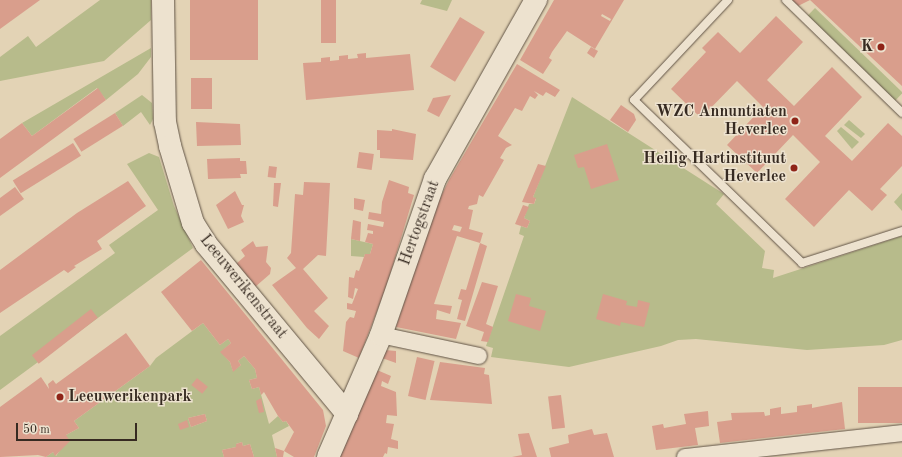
<!DOCTYPE html>
<style>
body{margin:0}
#map{position:relative;width:902px;height:457px;overflow:hidden;background:#e3d3b5;font-family:"Old Standard TT",serif}
div>[style]{position:absolute}
[style*='--x']{left:calc(var(--x)*1px);top:calc(var(--y)*1px);width:calc(var(--w)*1px);rotate:calc(var(--a)*1deg)}
.green>*{inset:0;background:#b7bb8b;transform-origin:0 0}
.building>*{inset:0;background:#d99e8c;transform-origin:0 0}
.roads{filter:drop-shadow(0 0 1px #615446) drop-shadow(0 0 1px #615446)}
.lane>*{height:8px;margin:-4px;padding:0 4px;transform-origin:4px;border-radius:4px;background:#ede2cf}
.street>*{height:16px;margin:-8px;padding:0 8px;transform-origin:8px;border-radius:8px;background:#ede2cf}
.secondary>*{height:22px;margin:-11px;padding:0 11px;transform-origin:11px;border-radius:11px;background:#ede2cf}
.dots>*{width:11px;height:11px;translate:-50% -50%;box-sizing:border-box;border:2px solid #ede2cf;border-radius:50%}
span{translate:-50% -50%;white-space:nowrap;text-align:center;line-height:1.15;-webkit-text-stroke:3px #ede2cf;paint-order:stroke}
.poi-label{font-size:16px;color:#362a21;font-weight:700}
.right{translate:-100% -50%;text-align:right}
.left{translate:0 -50%;text-align:left}
.street-label{font-size:16px;color:#362a21}
.scale{position:absolute;left:16px;top:423px;width:121px;height:18px;box-sizing:border-box;border:2px solid #362a21;border-top:0;padding-left:5px;font-size:12px;line-height:14px;white-space:nowrap;color:#362a21;-webkit-text-stroke:3px #ede2cf;paint-order:stroke}
</style>
<div id="map">
<div class="green">
<i style="clip-path:polygon(100px 0,151px 0,151px 20px,104px 61px,0 81px,0 57px,28px 36px,36px 47px)"></i>
<i style="clip-path:polygon(422px 0,452px 0,447px 11px,420px 4px)"></i>
<i style="left:815px;top:8px;width:122px;height:11px;rotate:44deg"></i>
<i style="clip-path:polygon(151px 48px,151px 57px,138px 74px,106px 100px,97px 88px,32px 136px,22px 123px)"></i>
<i style="clip-path:polygon(142px 95px,152px 103px,153px 119px,150px 125px,141px 112px,123px 126px,115px 113px)"></i>
<i style="clip-path:polygon(572px 97px,724px 194px,716px 204px,765px 251px,762px 268px,774px 270px,773px 278px,902px 236px,902px 340px,884px 345px,807px 350px,696px 339px,678px 340px,661px 346px,569px 367px,491px 357px,493px 348px,486px 346px,524px 236px,519px 234px,521px 226px,527px 228px,530px 221px,524px 218px,529px 204px,534px 204px,536px 199px,533px 197px)"></i>
<i style="clip-path:polygon(849px 120px,865px 134px,861px 138px,844px 125px)"></i>
<i style="clip-path:polygon(841px 127px,859px 142px,852px 149px,837px 131px)"></i>
<i style="clip-path:polygon(149px 153px,159px 157px,174px 206px,193px 248px,0 390px,0 336px,115px 253px,109px 245px,158px 210px,127px 164px)"></i>
<i style="clip-path:polygon(902px 193px,902px 211px,894px 202px)"></i>
<i style="clip-path:polygon(351px 239px,373px 244px,370px 254px,365px 254px,364px 257px,351px 256px)"></i>
<i style="clip-path:polygon(evenodd,203px 323px,220px 345px,228px 339px,231px 343px,221px 352px,230px 362px,233px 371px,241px 365px,238px 361px,244px 356px,255px 369px,257px 378px,249px 380px,252px 389px,259px 387px,269px 424px,278px 416px,283px 422px,286px 421px,289px 426px,272px 435px,277px 457px,254px 457px,250px 444px,243px 446px,242px 442px,236px 444px,236px 447px,222px 450px,224px 457px,46px 457px,53px 452px,56px 456px,63px 446px,66px 435px,79px 428px,74px 421px,150px 366px,156px 358px,203px 323px,205px 414px,207px 421px,191px 427px,188px 418px,205px 414px)"></i>
</div>
<div class="building">
<i style="clip-path:polygon(0 0,40px 0,0 29px)"></i>
<i style="left:190px;top:0;width:68px;height:60px"></i>
<i style="left:321px;top:0;width:15px;height:43px"></i>
<i style="clip-path:polygon(evenodd,554px 0,624px 0,595px 49px,567px 31px,552px 52px,549px 58px,552px 60px,543px 74px,520px 60px,554px 0,602px 14px,611px 19px,610px 21px,601px 16px,602px 14px)"></i>
<i style="clip-path:polygon(791px 0,902px 0,902px 86px,810px 0,796px 7px)"></i>
<i style="clip-path:polygon(776px 16px,803px 42px,767px 80px,794px 106px,832px 67px,862px 97px,825px 136px,852px 161px,888px 123px,902px 136px,902px 166px,880px 189px,887px 195px,872px 211px,849px 190px,814px 227px,785px 199px,820px 162px,793px 135px,757px 173px,727px 145px,763px 107px,737px 81px,701px 118px,671px 89px,706px 52px,702px 48px,718px 32px,740px 53px)"></i>
<i style="left:460px;top:17px;width:29px;height:58px;rotate:31deg"></i>
<i style="clip-path:polygon(591px 47px,598px 51px,594px 58px,587px 53px)"></i>
<i style="clip-path:polygon(366px 53px,366px 58px,410px 54px,414px 90px,306px 100px,303px 63px,321px 62px,321px 58px,330px 57px,330px 61px,339px 60px,339px 56px,348px 55px,348px 59px,358px 58px,357px 54px)"></i>
<i style="clip-path:polygon(evenodd,517px 64px,560px 90px,555px 97px,546px 92px,543px 96px,534px 91px,538px 95px,535px 99px,530px 96px,522px 111px,515px 108px,498px 136px,512px 145px,506px 148px,500px 158px,504px 160px,483px 197px,479px 195px,477px 204px,469px 206px,468px 209px,473px 210px,469px 229px,483px 233px,480px 243px,457px 236px,434px 304px,452px 306px,450px 314px,437px 310px,436px 319px,461px 323px,456px 339px,396px 327px,434px 210px,449px 180px,517px 64px,454px 225px,462px 227px,460px 232px,452px 230px,454px 225px)"></i>
<i style="left:191px;top:78px;width:21px;height:31px"></i>
<i style="clip-path:polygon(98px 88px,106px 100px,0 178px,0 139px,22px 123px,32px 136px)"></i>
<i style="clip-path:polygon(451px 95px,439px 117px,427px 111px,433px 98px)"></i>
<i style="clip-path:polygon(621px 105px,634px 114px,636px 120px,628px 132px,610px 120px)"></i>
<i style="left:115px;top:113px;width:15px;height:49px;rotate:58deg"></i>
<i style="clip-path:polygon(196px 122px,240px 124px,241px 145px,197px 146px)"></i>
<i style="clip-path:polygon(392px 129px,416px 134px,413px 160px,380px 158px,380px 150px,377px 150px,377px 130px,392px 131px)"></i>
<i style="left:73px;top:143px;width:15px;height:71px;rotate:58deg"></i>
<i style="clip-path:polygon(607px 144px,619px 180px,591px 189px,584px 167px,578px 168px,574px 155px)"></i>
<i style="left:359px;top:152px;width:15px;height:16px;rotate:8deg"></i>
<i style="clip-path:polygon(240px 158px,240px 161px,246px 161px,247px 174px,240px 174px,241px 178px,208px 179px,207px 159px)"></i>
<i style="clip-path:polygon(538px 164px,546px 166px,533px 197px,536px 198px,534px 204px,522px 202px)"></i>
<i style="left:269px;top:166px;width:8px;height:11px;rotate:7deg"></i>
<i style="clip-path:polygon(389px 180px,409px 187px,408px 193px,414px 195px,386px 288px,359px 358px,343px 351px,346px 322px,350px 317px,354px 318px,356px 311px,347px 309px,347px 303px,352px 304px,358px 289px,355px 288px,353px 299px,348px 297px,349px 277px,354px 278px,356px 270px,359px 271px,365px 254px,370px 254px,373px 244px,365px 242px,368px 233px,373px 234px,373px 231px,367px 230px,368px 224px,383px 227px,384px 222px,368px 219px,369px 212px,381px 214px,382px 202px)"></i>
<i style="clip-path:polygon(128px 181px,146px 206px,97px 241px,102px 249px,74px 266px,76px 267px,68px 273px,64px 270px,0 313px,0 270px,77px 213px)"></i>
<i style="clip-path:polygon(304px 182px,330px 183px,326px 256px,318px 255px,303px 269px,328px 298px,314px 311px,329px 326px,319px 339px,307px 328px,272px 285px,296px 268px,287px 258px,291px 253px,295px 194px,303px 195px)"></i>
<i style="clip-path:polygon(274px 183px,281px 183px,278px 207px,273px 206px)"></i>
<i style="clip-path:polygon(15px 187px,24px 199px,0 216px,0 198px)"></i>
<i style="clip-path:polygon(235px 191px,242px 205px,244px 205px,241px 216px,244px 222px,228px 229px,216px 205px)"></i>
<i style="clip-path:polygon(354px 198px,365px 200px,363px 211px,354px 209px)"></i>
<i style="clip-path:polygon(523px 205px,529px 207px,524px 218px,530px 221px,527px 228px,515px 224px)"></i>
<i style="clip-path:polygon(353px 220px,361px 222px,360px 241px,351px 239px)"></i>
<i style="clip-path:polygon(253px 241px,256px 247px,268px 246px,266px 262px,271px 268px,270px 274px,255px 287px,236px 264px,245px 256px,241px 250px)"></i>
<i style="clip-path:polygon(480px 243px,487px 246px,465px 321px,457px 319px,462px 300px,458px 299px,461px 289px,466px 290px)"></i>
<i style="clip-path:polygon(201px 260px,323px 410px,326px 426px,314px 457px,294px 457px,284px 451px,283px 457px,277px 457px,275px 448px,284px 451px,294px 432px,286px 421px,283px 422px,278px 416px,264px 392px,261px 395px,259px 387px,252px 389px,249px 380px,257px 378px,255px 369px,244px 356px,238px 361px,241px 365px,233px 372px,230px 362px,220px 352px,231px 343px,228px 339px,220px 345px,203px 323px,192px 331px,161px 292px)"></i>
<i style="clip-path:polygon(482px 282px,498px 286px,486px 324px,493px 327px,488px 342px,481px 341px,484px 332px,466px 326px)"></i>
<i style="clip-path:polygon(516px 294px,531px 298px,529px 306px,546px 311px,540px 331px,508px 321px)"></i>
<i style="clip-path:polygon(603px 294px,627px 301px,626px 305px,637px 307px,638px 300px,650px 303px,644px 327px,621px 322px,620px 326px,596px 319px)"></i>
<i style="left:91px;top:309px;width:11px;height:75px;rotate:52deg"></i>
<i style="clip-path:polygon(126px 333px,150px 366px,74px 421px,79px 428px,66px 435px,70px 441px,55px 456px,53px 452px,46px 457px,38px 455px,0 457px,0 407px,41px 377px,49px 389px,48px 384px,53px 380px,56px 384px)"></i>
<i style="clip-path:polygon(385px 350px,396px 351px,396px 363px,382px 358px)"></i>
<i style="left:417px;top:357px;width:18px;height:40px;rotate:13deg"></i>
<i style="clip-path:polygon(440px 362px,485px 368px,484px 374px,489px 375px,492px 404px,430px 400px)"></i>
<i style="clip-path:polygon(377px 370px,391px 376px,388px 384px,382px 381px,381px 386px,396px 392px,397px 416px,387px 415px,386px 423px,394px 424px,391px 439px,398px 441px,398px 449px,388px 447px,387px 454px,385px 453px,383px 457px,340px 457px)"></i>
<i style="left:197px;top:378px;width:14px;height:9px;rotate:39deg"></i>
<i style="left:902px;top:387px;width:36px;height:44px;rotate:90deg"></i>
<i style="left:561px;top:395px;width:33px;height:13px;rotate:83deg"></i>
<i style="clip-path:polygon(261px 398px,264px 412px,259px 413px,256px 401px)"></i>
<i style="clip-path:polygon(842px 402px,845px 429px,720px 443px,717px 422px,732px 420px,731px 413px,764px 412px,765px 416px,770px 415px,770px 409px,781px 407px,781px 414px,797px 412px,797px 406px,812px 404px,812px 408px)"></i>
<i style="clip-path:polygon(708px 411px,709px 426px,695px 428px,698px 445px,656px 450px,652px 426px,663px 424px,664px 428px,686px 424px,684px 414px)"></i>
<i style="clip-path:polygon(205px 414px,207px 421px,191px 427px,188px 418px)"></i>
<i style="clip-path:polygon(187px 420px,189px 427px,180px 430px,178px 424px)"></i>
<i style="clip-path:polygon(592px 429px,594px 435px,607px 433px,614px 457px,551px 457px,549px 448px,569px 443px,568px 435px)"></i>
<i style="clip-path:polygon(529px 433px,537px 457px,512px 457px,522px 455px,518px 434px)"></i>
<i style="clip-path:polygon(242px 442px,243px 446px,250px 444px,254px 457px,224px 457px,222px 450px,236px 447px,236px 444px)"></i>
</div>
<div class="roads">
<div class="lane">
<i style="--x:728;--y:0;--w:137;--a:133.2"></i>
<i style="--x:634;--y:100;--w:234;--a:44.1"></i>
<i style="--x:802;--y:263;--w:105;--a:-17.7"></i>
<i style="--x:786;--y:0;--w:162;--a:44.2"></i>
</div>
<div class="street">
<i style="--x:381;--y:335;--w:100;--a:12.1"></i>
<i style="--x:685;--y:457;--w:218;--a:-6.3"></i>
</div>
<div class="secondary">
<i style="--x:163;--y:0;--w:122;--a:89.1"></i>
<i style="--x:165;--y:122;--w:25;--a:78"></i>
<i style="--x:170;--y:146;--w:80;--a:73.4"></i>
<i style="--x:193;--y:223;--w:25;--a:58"></i>
<i style="--x:206;--y:244;--w:221;--a:50.3"></i>
<i style="--x:328;--y:457;--w:133;--a:-66.5"></i>
<i style="--x:381;--y:335;--w:165;--a:-70.9"></i>
<i style="--x:435;--y:179;--w:206;--a:-60.6"></i>
</div>
</div>
<div class="dots">
<i style="left:881px;top:47px;background:#8f2418"></i>
<i style="left:795px;top:121px;background:#8f2418"></i>
<i style="left:794px;top:168px;background:#8f2418"></i>
<i style="left:60px;top:397px;background:#8f2418"></i>
</div>
<div class="poi-label">
<span class="right" style="left:873px;top:47px">K</span>
<span class="right" style="left:787px;top:121px">WZC Annuntiaten<br>Heverlee</span>
<span class="right" style="left:786px;top:168px">Heilig Hartinstituut<br>Heverlee</span>
<span class="left" style="left:68px;top:397px">Leeuwerikenpark</span>
</div>
<div class="street-label">
<span style="left:420px;top:223px;rotate:-70deg">Hertogstraat</span>
<span style="left:243px;top:287px;rotate:51deg">Leeuwerikenstraat</span>
</div>
<div class="scale">50 m</div>
</div>
